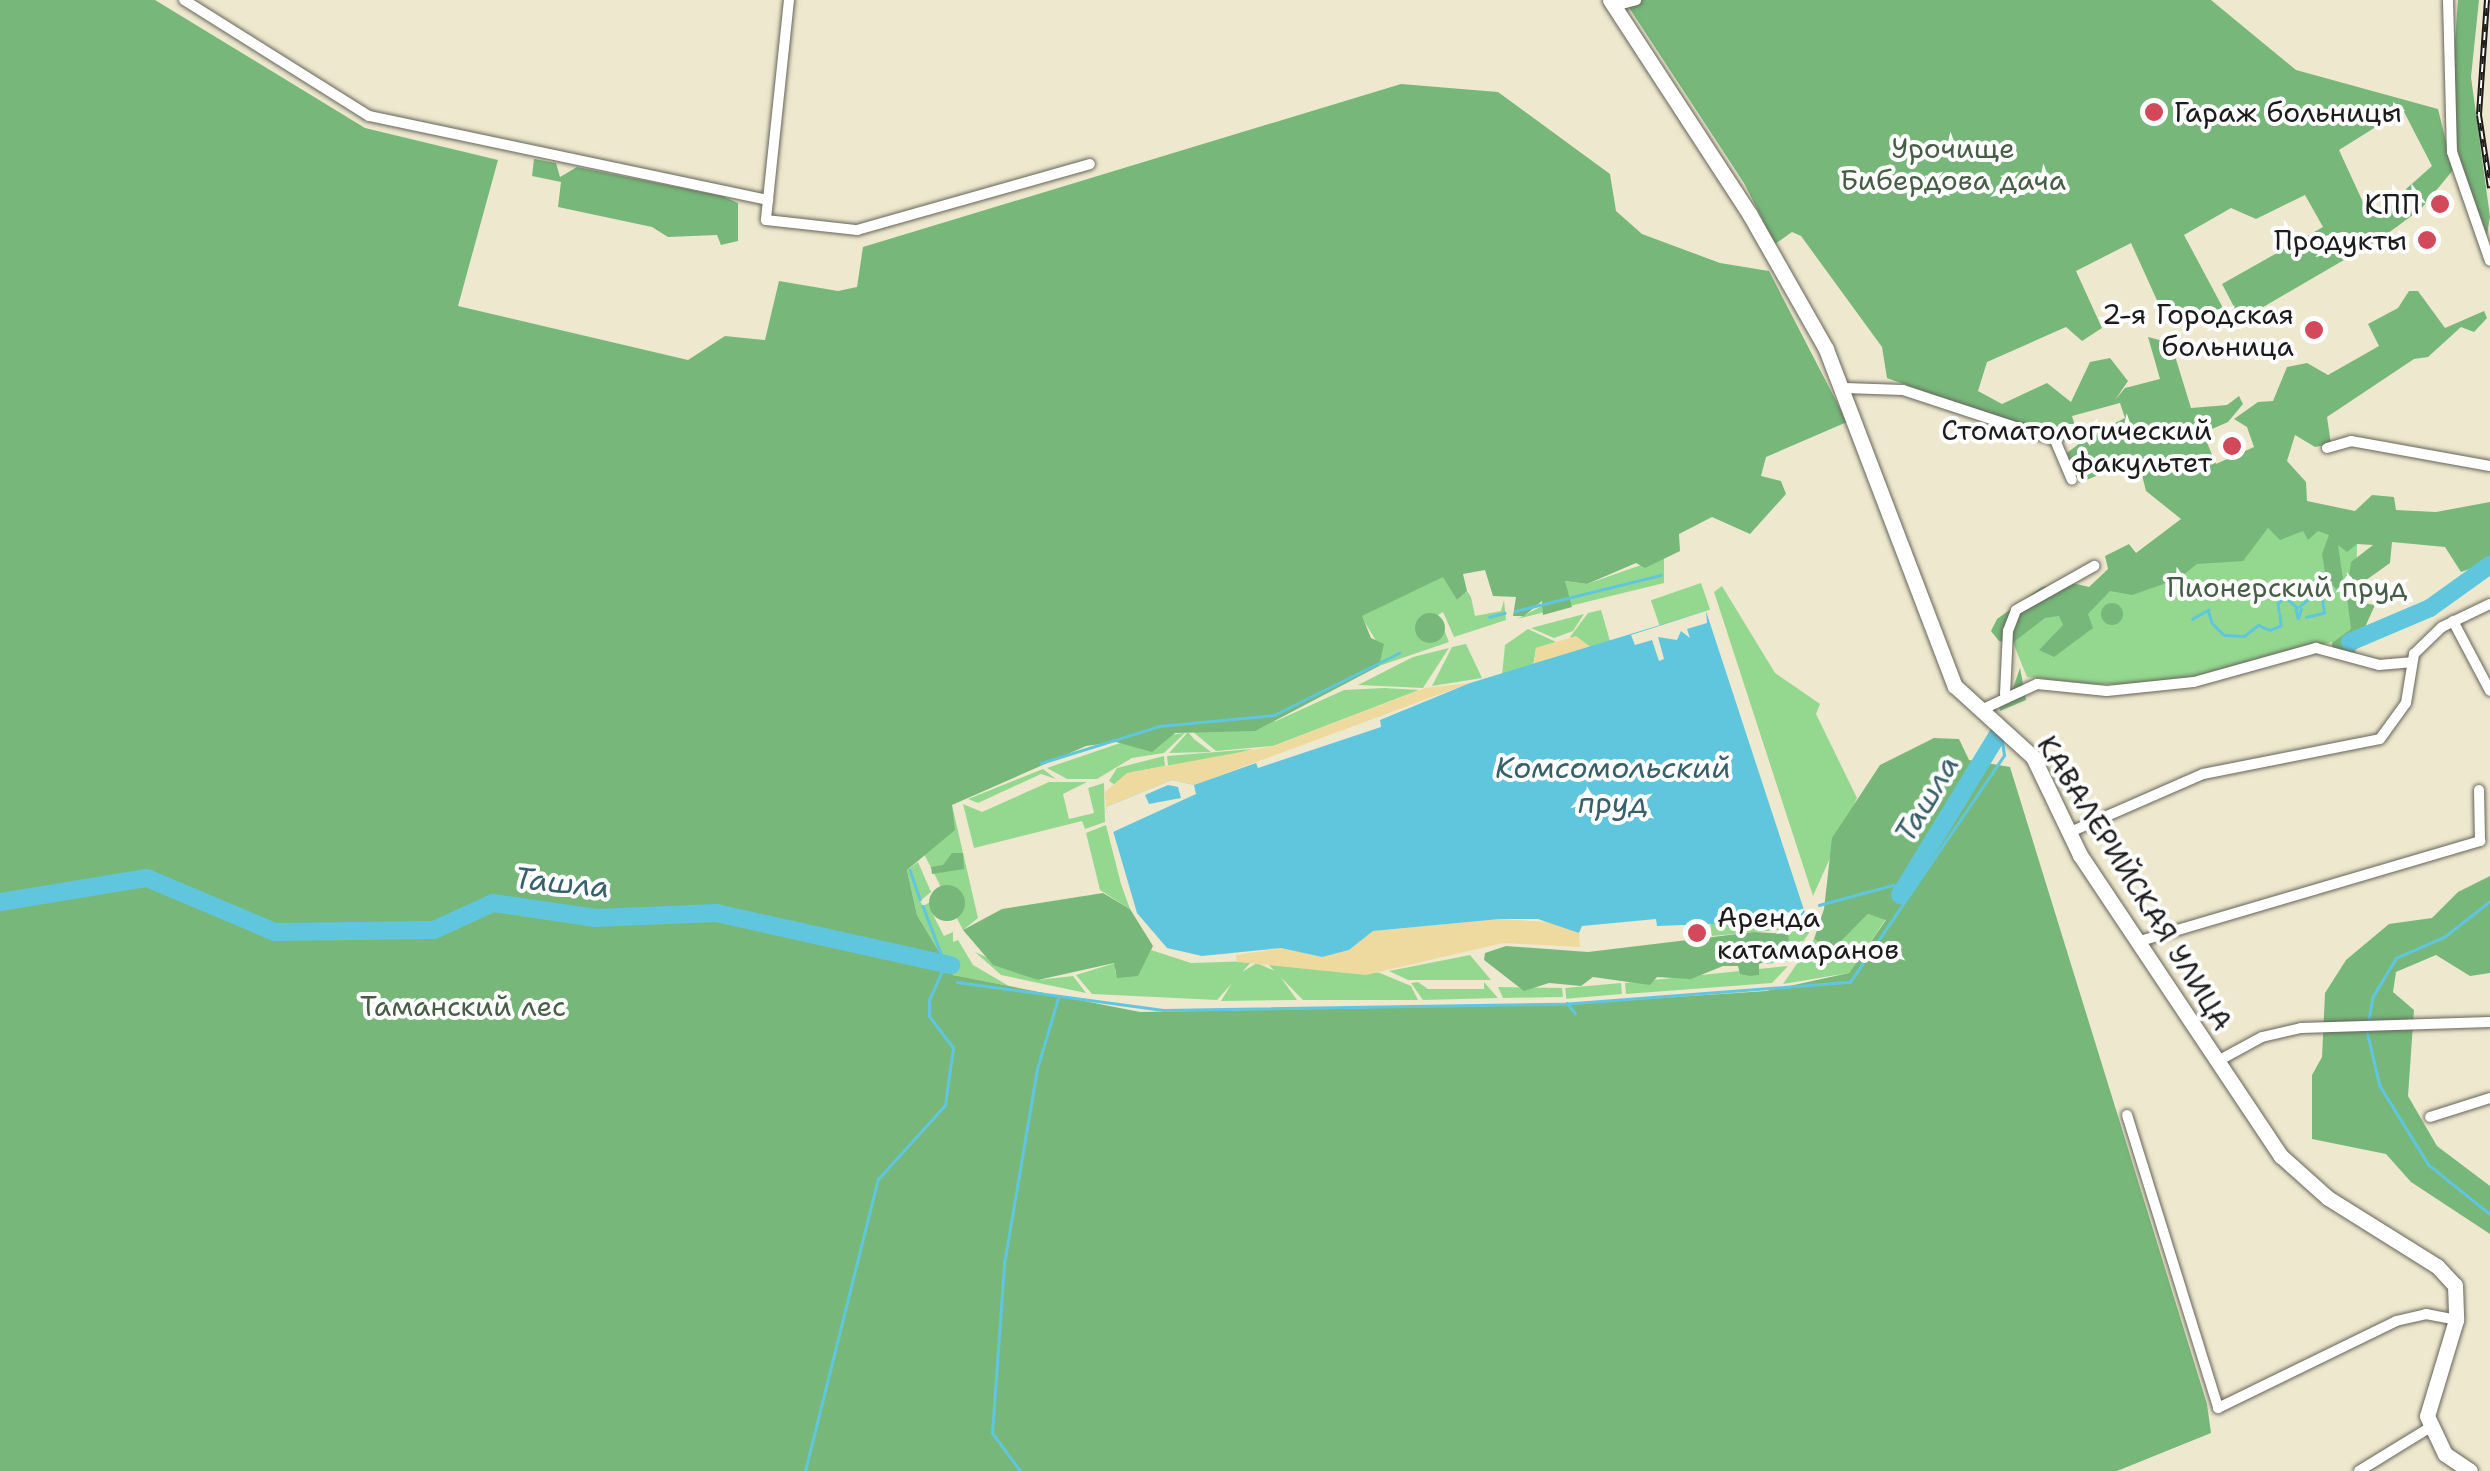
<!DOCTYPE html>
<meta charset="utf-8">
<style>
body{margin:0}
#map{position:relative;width:2490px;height:1471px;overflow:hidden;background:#eee9ce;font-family:"Shantell Sans",sans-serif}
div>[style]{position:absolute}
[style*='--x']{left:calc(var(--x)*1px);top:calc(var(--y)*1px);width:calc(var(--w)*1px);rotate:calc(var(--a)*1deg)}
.green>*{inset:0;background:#94d890;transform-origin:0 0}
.forest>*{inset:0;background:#77b87a}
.round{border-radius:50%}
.sand>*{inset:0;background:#eeda9e}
.water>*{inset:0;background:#60c6de}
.pier>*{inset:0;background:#eee9ce}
.stream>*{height:2.5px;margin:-1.25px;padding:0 1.25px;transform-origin:1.25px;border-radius:1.25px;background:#60c6de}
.river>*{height:18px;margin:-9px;padding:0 9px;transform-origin:9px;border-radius:9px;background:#60c6de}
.roads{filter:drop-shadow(0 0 2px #66645a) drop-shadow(0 0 2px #66645a)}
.street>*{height:10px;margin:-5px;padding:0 5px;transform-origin:5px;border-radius:5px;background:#fff}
.secondary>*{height:15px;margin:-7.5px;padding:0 7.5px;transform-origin:7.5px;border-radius:7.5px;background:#fff}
.rail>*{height:6px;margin-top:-3px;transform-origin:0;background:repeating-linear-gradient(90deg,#fff 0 8px,#1c1c1c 0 16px);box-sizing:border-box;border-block:2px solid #1c1c1c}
.dots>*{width:28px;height:28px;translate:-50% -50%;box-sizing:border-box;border:5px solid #fff;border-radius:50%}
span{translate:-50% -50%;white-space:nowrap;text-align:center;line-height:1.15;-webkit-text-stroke:8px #fff;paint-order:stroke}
.poi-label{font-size:28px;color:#1c1c1c}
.left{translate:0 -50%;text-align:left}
.right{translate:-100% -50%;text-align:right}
.park-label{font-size:28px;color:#465e45}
.street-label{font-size:28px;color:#1c1c1c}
.water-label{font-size:30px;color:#37606a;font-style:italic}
</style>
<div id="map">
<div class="green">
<i style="clip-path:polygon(2346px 524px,2357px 544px,2356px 656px,2332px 642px,2160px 685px,2090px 684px,2027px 677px,2012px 640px,2010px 630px,2252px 529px)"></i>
<i style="clip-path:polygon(1664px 557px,1664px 583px,1517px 619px,1544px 605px,1564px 581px,1587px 584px)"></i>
<i style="clip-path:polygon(1446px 575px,1457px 600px,1467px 591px,1471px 597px,1475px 616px,1501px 611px,1504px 600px,1506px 620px,1454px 637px,1443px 612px,1438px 615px,1449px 642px,1379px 666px,1378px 644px,1361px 616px)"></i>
<i style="left:1701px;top:583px;width:28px;height:53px;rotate:71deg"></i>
<i style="clip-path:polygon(1722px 586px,1775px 673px,1820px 704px,1816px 714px,1857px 798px,1813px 896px,1714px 592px)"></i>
<i style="clip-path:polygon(1601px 610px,1610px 641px,1591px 647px,1570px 637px,1588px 613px)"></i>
<i style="clip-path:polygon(1584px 614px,1573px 631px,1554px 638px,1531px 628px)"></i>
<i style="clip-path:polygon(1528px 629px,1556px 642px,1536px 648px,1533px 666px,1502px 675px,1505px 645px)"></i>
<i style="clip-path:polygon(1466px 644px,1482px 678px,1432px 686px,1452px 647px)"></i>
<i style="clip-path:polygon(1449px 648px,1423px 688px,1358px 685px,1413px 657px)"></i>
<i style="clip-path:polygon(1384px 688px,1419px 690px,1273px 746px,1216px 751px,1192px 731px,1276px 721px,1344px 690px)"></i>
<i style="clip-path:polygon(1188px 732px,1194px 739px,1211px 752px,1169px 753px)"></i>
<i style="clip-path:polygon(1185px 733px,1164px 753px,1132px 758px,1097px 779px,1067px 779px,1047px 768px,1132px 739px)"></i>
<i style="clip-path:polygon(1253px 749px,1212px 760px,1168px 766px,1167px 756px)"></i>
<i style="clip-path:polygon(1164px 756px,1165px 766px,1132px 772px,1115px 785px,1109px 781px,1117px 768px)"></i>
<i style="clip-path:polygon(1043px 769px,1056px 779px,1041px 774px,978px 803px,968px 799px)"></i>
<i style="clip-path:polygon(1049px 782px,1087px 782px,1063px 794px,1069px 819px,1094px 813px,1088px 788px,1104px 783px,1105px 822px,1085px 829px,1082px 821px,974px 848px,963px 804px,982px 812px)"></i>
<i style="clip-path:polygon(952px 805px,978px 918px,963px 930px,924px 854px)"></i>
<i style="clip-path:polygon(1106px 825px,1121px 884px,1130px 909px,1100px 890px,1086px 833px)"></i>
<i style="clip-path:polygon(918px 862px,931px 892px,920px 901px,923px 906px,936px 899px,929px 907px,944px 936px,953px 932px,953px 942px,958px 940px,973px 965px,1009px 986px,953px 975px,917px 915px,907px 870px)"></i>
<i style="clip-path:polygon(1868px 914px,1886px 919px,1849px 973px,1783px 984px,1814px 939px,1831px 950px)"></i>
<i style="clip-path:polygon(1767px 919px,1808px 919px,1811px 927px,1712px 936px,1710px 923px)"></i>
<i style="clip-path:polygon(1811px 930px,1790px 961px,1766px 964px,1787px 932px)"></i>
<i style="clip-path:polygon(1151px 950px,1191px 963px,1252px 961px,1217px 1000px,1092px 994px,1076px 975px,1115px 963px,1115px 972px,1137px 976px)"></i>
<i style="clip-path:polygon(975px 952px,1038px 980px,1073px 976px,1086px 993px,1001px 975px)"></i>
<i style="clip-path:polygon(1470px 955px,1491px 980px,1408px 980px,1389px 971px)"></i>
<i style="clip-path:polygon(1264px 960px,1380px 973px,1411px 986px,1418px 1000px,1303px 1000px)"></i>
<i style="clip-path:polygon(1257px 963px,1277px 972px,1297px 1000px,1221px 1001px,1237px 975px)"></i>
<i style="clip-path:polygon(1788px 966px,1772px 983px,1626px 994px,1625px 983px)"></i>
<i style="clip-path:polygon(1418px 982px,1428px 989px,1484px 989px,1484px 982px,1498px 998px,1423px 1000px,1411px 983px)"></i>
<i style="left:1621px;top:983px;width:11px;height:56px;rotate:85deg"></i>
<i style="clip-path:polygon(1498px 987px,1562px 988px,1563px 997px,1503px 998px)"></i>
</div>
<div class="forest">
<i style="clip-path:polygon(0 0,155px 0,365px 128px,498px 160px,458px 306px,688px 360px,725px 336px,765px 340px,779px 281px,838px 291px,857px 287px,863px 247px,1401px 84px,1498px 92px,1610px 174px,1616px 211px,1642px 234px,1720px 263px,1769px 271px,1847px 422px,1766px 457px,1761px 476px,1781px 481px,1786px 494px,1750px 534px,1712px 517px,1679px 534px,1680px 551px,1645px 568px,1636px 563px,1587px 584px,1565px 581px,1572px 607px,1543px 615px,1542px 601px,1524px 616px,1513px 616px,1516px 597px,1493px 596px,1485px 570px,1463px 574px,1467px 591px,1457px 600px,1443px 577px,1362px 616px,1371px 638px,1384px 644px,1379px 666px,1255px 731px,1175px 733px,1152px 752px,1116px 742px,1086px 746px,952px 805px,955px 830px,907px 870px,917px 915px,953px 975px,1140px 1012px,1554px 1005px,1766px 991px,1849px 973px,1886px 920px,1868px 914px,1831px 951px,1814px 939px,1824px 909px,1832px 838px,1880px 765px,1934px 738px,1959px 739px,1969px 760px,2010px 767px,2207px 1404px,2211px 1433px,2117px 1471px,0 1471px)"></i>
<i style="clip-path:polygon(evenodd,1624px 0,2211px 0,2296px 70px,2438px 109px,2453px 170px,2421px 209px,2380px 239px,2241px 320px,2222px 284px,2323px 227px,2305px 195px,2256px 219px,2231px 208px,2184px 235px,2223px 308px,2198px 316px,2160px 307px,2131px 243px,2076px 271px,2102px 328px,2082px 341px,2066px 327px,1987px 362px,1978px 391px,2002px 404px,2047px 383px,2071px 402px,2090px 362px,2110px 358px,2128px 381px,2115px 400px,2125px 388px,2160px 379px,2148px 337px,2171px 343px,2191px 408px,2227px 405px,2239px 396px,2243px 404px,2228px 422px,2203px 433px,2216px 464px,2254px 447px,2247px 427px,2234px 419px,2258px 402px,2273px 401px,2287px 367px,2307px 363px,2328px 375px,2379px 346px,2368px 324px,2398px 308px,2409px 291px,2418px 291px,2445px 328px,2484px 311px,2487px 318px,2474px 332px,2461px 327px,2428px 357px,2414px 359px,2327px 417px,2331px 444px,2315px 447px,2295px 435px,2287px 461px,2306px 482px,2307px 501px,2355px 511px,2372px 495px,2394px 497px,2396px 510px,2436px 512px,2490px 502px,2490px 562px,2461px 572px,2445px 547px,2392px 542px,2390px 563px,2355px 588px,2348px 583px,2351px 562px,2373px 545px,2357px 544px,2347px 552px,2338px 545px,2344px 586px,2336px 589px,2326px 578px,2322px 554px,2329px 535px,2318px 531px,2308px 540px,2303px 531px,2280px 540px,2268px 528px,2243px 561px,2197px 564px,2178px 579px,2132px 595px,2110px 591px,2088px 614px,2093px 628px,2054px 657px,2039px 650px,2063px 625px,2059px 616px,2045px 618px,2011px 644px,1999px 641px,1991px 631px,1997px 619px,2042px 587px,2068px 582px,2089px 587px,2108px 569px,2105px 556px,2129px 544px,2136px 553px,2181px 519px,2146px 491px,2138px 459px,2079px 483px,2067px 453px,2085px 439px,2090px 446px,2099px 431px,2125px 418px,2120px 403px,2072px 416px,2078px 436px,2064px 442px,1887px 378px,1882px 347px,1801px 236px,1792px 232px,1775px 244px,1744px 183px,1624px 0,2403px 110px,2432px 166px,2406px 189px,2410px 198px,2368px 213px,2339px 150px,2403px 110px)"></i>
<i style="clip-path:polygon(2458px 0,2479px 0,2471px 77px,2490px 217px,2487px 235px,2461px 166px,2450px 111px)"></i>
<i style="clip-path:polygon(534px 159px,556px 163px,560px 177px,577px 167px,722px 196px,738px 203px,738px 241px,721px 245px,717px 235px,668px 237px,652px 227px,558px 207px,561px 182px,532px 176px)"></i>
<i style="clip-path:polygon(2356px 590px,2363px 603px,2375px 605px,2352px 656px,2333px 651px,2332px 643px,2351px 629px,2347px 597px)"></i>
<i class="round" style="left:2101px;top:603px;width:22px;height:22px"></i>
<i class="round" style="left:1415px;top:613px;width:30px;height:30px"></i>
<i style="clip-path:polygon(2020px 668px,2026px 700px,2000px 711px,1998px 701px,2011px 694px)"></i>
<i style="clip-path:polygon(952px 853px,963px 853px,964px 869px,932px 874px,931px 867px,943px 865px)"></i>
<i style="clip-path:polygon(2490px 876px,2490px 973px,2470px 976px,2436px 955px,2396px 972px,2393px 992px,2414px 1010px,2408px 1096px,2437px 1146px,2490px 1186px,2490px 1234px,2411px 1182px,2386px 1154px,2312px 1139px,2312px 1075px,2322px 1057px,2325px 993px,2346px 960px,2389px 924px,2432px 918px,2458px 892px)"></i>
<i class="round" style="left:929px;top:885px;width:36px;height:36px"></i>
<i style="clip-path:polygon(1103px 893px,1130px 909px,1153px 946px,1138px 976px,1117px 978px,1114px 963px,1038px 980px,993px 965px,963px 930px,1002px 909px)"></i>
<i style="clip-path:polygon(1754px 932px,1788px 934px,1790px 953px,1759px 964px,1759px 975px,1750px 976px,1740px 974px,1738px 966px,1723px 966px,1691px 979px,1657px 977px,1650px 985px,1593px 977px,1581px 986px,1549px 983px,1524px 991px,1484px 960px,1485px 953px,1506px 946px,1588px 952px)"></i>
</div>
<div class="sand">
<i style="clip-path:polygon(1576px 636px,1592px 648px,1534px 664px,1536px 648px)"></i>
<i style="clip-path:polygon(1470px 683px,1194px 785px,1172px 780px,1106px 807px,1105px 792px,1127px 773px,1274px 746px,1425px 688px)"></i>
<i style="clip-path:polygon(1500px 919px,1551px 922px,1579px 933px,1580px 947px,1503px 943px,1366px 975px,1237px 962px,1236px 955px,1281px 948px,1322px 957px,1349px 950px,1373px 931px)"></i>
</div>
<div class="water">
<i style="clip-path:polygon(1706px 611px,1805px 913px,1795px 921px,1657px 926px,1656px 919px,1582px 926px,1579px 933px,1538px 919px,1500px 919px,1373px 931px,1349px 950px,1322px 957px,1281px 948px,1202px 956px,1167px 948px,1137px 913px,1106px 807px,1172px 780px,1194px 785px,1256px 763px,1258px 768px,1381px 727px,1380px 720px,1470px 683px)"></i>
</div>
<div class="pier">
<i style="clip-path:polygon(1706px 611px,1707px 623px,1687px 629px,1690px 638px,1681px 631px,1677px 640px,1658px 637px,1664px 659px,1659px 661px,1652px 640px,1635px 645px,1631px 635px)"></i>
<i style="clip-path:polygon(evenodd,1172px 780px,1194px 785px,1196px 794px,1113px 832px,1106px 807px,1172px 780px,1168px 785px,1178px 787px,1181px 798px,1149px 804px,1145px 795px,1168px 785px)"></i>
</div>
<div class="stream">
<i style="--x:2285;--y:597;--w:16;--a:40"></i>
<i style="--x:2278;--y:603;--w:7;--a:-45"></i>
<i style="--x:2278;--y:604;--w:7;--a:82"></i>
<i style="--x:2300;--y:606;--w:17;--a:-40"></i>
<i style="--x:2296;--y:609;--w:9;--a:77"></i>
<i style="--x:2298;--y:618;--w:9;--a:-72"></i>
<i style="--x:1515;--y:611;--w:150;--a:-13.9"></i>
<i style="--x:2280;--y:614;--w:11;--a:85"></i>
<i style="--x:2197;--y:616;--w:13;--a:-29"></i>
<i style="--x:2208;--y:610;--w:13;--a:72"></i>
<i style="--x:1489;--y:617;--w:16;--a:-15"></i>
<i style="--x:2306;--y:617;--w:18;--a:-13"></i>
<i style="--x:2324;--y:613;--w:15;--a:-98"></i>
<i style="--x:2192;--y:619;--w:4;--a:-34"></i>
<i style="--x:2213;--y:624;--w:14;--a:45"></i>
<i style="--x:2258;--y:625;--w:11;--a:22"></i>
<i style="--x:2270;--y:630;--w:11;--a:-22"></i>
<i style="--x:2225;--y:635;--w:19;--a:3"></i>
<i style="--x:2244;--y:636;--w:16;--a:-38"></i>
<i style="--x:1041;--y:763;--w:125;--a:-17.3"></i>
<i style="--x:1160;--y:726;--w:115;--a:-5.5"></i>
<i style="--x:1274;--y:715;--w:140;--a:-26.4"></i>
<i style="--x:910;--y:870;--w:31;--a:71"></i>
<i style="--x:1903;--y:882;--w:6;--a:-9"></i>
<i style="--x:1819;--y:905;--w:77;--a:-15.1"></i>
<i style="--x:923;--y:906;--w:59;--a:69.1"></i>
<i style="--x:957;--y:982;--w:208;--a:7.7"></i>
<i style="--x:1163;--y:1010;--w:399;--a:-0.9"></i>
<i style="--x:1562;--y:1004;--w:289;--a:-4.4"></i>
<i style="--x:1850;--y:982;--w:274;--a:-55.8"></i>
<i style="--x:2004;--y:755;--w:18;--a:-99"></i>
<i style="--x:1567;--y:1003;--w:13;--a:51"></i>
<i style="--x:2368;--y:1023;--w:27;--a:-80"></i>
<i style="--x:2373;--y:996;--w:44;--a:-58.8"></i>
<i style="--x:2396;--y:958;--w:52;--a:-23.6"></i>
<i style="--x:2444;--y:937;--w:58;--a:-38"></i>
<i style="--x:2367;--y:1031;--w:57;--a:76.7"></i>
<i style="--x:2380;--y:1086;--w:93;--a:58.2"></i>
<i style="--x:2429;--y:1165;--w:78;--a:38.8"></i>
<i style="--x:805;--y:1471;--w:301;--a:-76"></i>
<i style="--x:878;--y:1179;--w:100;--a:-47.8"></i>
<i style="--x:945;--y:1105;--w:58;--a:-82"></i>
<i style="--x:953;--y:1048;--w:40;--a:-127"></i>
<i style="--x:929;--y:1016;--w:16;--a:-90"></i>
<i style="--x:929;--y:1000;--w:42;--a:-65.9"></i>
<i style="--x:1020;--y:1471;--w:47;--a:-126.4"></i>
<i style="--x:992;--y:1433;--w:169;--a:-85.9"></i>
<i style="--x:1004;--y:1264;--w:198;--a:-80.4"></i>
<i style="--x:1037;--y:1069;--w:74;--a:-73.5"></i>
</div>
<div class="river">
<i style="--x:2350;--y:642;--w:87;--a:-23"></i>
<i style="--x:2430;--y:608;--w:74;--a:-35.6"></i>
<i style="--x:1900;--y:895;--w:192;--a:-58.6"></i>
<i style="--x:0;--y:902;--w:149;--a:-9.3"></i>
<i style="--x:147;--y:878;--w:139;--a:22.9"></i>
<i style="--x:275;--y:932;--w:159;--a:-0.7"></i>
<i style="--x:434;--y:930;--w:65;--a:-24.6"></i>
<i style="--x:493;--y:903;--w:104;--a:8.3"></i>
<i style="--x:596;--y:918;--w:120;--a:-2.4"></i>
<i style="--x:716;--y:913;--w:241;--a:12.5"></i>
</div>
<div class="roads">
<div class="street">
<i style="--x:184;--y:0;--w:218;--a:32.1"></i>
<i style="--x:369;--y:116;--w:408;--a:11.9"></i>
<i style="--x:789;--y:0;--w:221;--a:96"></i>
<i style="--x:766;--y:220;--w:92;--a:6.3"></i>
<i style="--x:857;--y:230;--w:242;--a:-15.8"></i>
<i style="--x:2448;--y:0;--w:152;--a:88.5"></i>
<i style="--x:2452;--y:152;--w:115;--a:70.8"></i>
<i style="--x:1614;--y:6;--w:23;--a:-15"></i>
<i style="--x:1845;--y:388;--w:58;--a:2"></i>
<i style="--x:1903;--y:390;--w:160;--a:18.2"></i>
<i style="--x:2055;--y:440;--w:43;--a:67"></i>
<i style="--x:2327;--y:448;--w:25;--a:-16"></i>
<i style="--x:2351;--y:441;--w:141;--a:10.2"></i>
<i style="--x:2453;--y:621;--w:79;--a:62.1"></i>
<i style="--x:2005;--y:694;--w:63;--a:-87.3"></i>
<i style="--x:2008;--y:631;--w:22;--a:-69"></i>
<i style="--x:2016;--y:610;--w:90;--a:-29.4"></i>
<i style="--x:1981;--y:710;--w:62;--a:-24.9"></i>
<i style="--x:2037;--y:684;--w:70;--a:5.7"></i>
<i style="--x:2107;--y:691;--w:87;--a:-5.9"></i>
<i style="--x:2194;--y:682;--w:127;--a:-15.6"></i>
<i style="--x:2316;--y:648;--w:65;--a:15.1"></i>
<i style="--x:2379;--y:665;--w:32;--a:-5"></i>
<i style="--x:2068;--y:833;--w:147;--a:-23.6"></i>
<i style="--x:2203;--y:774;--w:180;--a:-11.2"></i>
<i style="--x:2380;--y:739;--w:44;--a:-54.2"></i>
<i style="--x:2406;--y:703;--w:50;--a:-80.7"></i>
<i style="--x:2414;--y:654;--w:39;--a:-44"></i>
<i style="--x:2442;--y:627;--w:53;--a:-25.6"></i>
<i style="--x:2137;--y:942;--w:358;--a:-16.4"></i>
<i style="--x:2480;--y:841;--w:51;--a:-91.1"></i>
<i style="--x:2216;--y:1062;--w:52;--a:-28.5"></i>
<i style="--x:2262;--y:1037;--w:40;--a:-13"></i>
<i style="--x:2301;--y:1028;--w:189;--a:-1.8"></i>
<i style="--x:2127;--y:1115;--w:307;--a:72.7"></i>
<i style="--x:2218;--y:1408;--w:198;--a:-26"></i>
<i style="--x:2396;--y:1321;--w:31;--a:-13"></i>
<i style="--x:2426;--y:1314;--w:31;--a:11"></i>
<i style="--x:2430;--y:1117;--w:63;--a:-17.6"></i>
<i style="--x:2359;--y:1471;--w:82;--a:-31.6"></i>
</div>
<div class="secondary">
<i style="--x:1610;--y:0;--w:257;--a:56.9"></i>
<i style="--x:1750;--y:215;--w:154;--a:60.4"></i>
<i style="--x:1826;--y:349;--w:361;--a:69.1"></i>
<i style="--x:1955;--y:686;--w:105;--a:42.3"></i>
<i style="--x:2033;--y:757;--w:109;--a:64.4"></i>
<i style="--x:2080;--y:855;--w:362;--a:56.3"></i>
<i style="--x:2281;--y:1156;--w:63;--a:41.8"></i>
<i style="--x:2328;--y:1198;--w:128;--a:32"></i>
<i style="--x:2437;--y:1266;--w:26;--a:47"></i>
<i style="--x:2455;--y:1285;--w:35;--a:88"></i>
<i style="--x:2456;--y:1320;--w:100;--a:106.8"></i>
<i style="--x:2427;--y:1416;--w:42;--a:64.7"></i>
<i style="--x:2445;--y:1454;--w:30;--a:34"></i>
</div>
</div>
<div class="rail">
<i style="--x:2487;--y:0;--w:115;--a:94"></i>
<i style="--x:2479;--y:115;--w:74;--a:81.4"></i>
</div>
<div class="dots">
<i style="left:2154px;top:112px;background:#d1495b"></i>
<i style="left:2440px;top:204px;background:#d1495b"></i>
<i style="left:2427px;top:240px;background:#d1495b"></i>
<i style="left:2314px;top:330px;background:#d1495b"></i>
<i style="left:2232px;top:446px;background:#d1495b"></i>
<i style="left:1697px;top:933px;background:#d1495b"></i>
</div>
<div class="poi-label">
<span class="left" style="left:2174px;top:112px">Гараж больницы</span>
<span class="right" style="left:2420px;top:204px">КПП</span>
<span class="right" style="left:2407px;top:240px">Продукты</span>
<span class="right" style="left:2294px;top:330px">2-я Городская<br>больница</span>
<span class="right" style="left:2212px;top:446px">Стоматологический<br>факультет</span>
<span class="left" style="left:1717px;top:933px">Аренда<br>катамаранов</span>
</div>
<div class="park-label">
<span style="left:1953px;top:164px">Урочище<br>Бибердова дача</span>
<span style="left:2287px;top:587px">Пионерский пруд</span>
<span style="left:463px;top:1006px">Таманский лес</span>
</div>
<div class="street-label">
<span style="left:2135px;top:883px;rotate:58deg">КАВАЛЕРИЙСКАЯ УЛИЦА</span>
</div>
<div class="water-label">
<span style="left:1613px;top:785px">Комсомольский<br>пруд</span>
<span style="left:1927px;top:799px;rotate:-59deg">Ташла</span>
<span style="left:562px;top:883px;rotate:6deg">Ташла</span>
</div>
</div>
